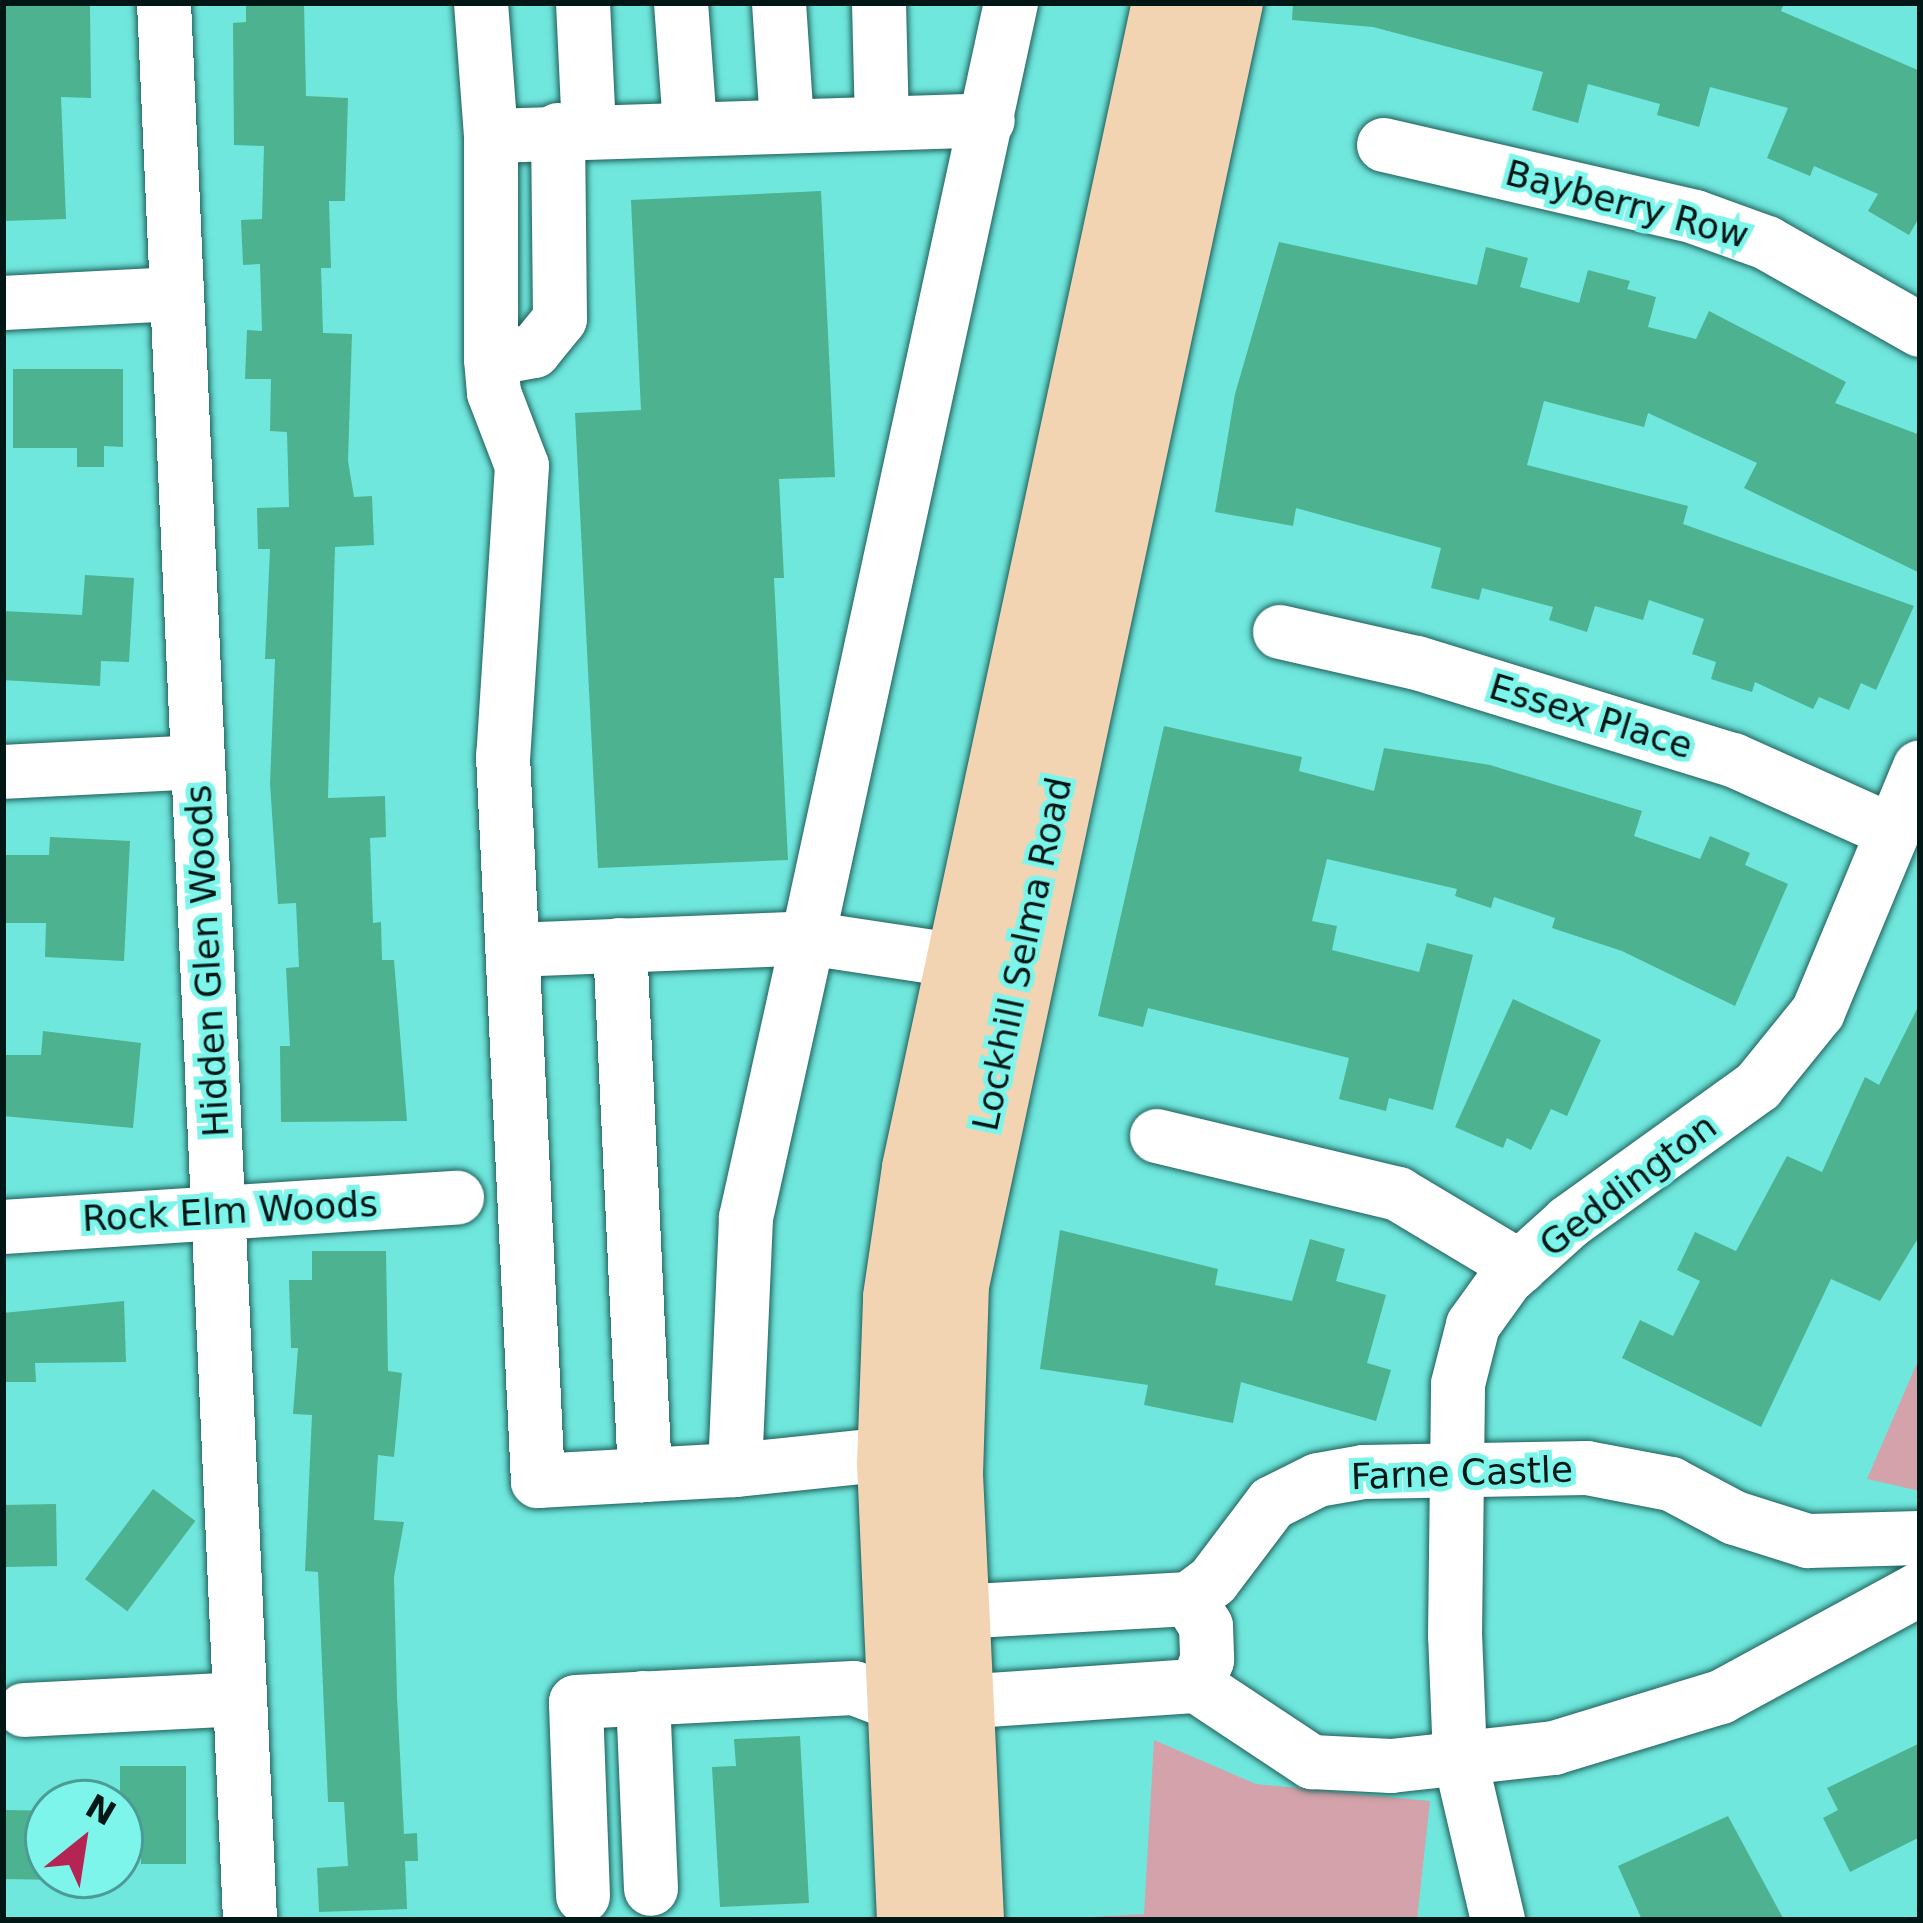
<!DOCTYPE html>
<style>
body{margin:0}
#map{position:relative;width:1923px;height:1923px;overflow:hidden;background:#70e7dd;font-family:"DejaVu Sans",sans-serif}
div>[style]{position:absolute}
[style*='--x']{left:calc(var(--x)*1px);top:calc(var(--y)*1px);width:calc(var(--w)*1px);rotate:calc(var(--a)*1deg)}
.green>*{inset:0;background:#d4a2aa}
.building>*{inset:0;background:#4cb290;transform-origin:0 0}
.roads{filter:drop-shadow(0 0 3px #1e5f5a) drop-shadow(0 0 3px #1e5f5a)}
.minor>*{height:54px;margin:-27px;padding:0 27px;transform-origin:27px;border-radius:27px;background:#fff}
.major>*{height:66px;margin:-33px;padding:0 33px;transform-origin:33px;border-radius:33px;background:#f3d4b2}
span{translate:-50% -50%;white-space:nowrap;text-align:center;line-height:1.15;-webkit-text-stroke:10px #7ef5eb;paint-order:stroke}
.street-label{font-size:36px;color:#001715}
.frame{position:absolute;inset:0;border:6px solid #001715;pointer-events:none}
.north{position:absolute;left:24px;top:1779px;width:120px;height:120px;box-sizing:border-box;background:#7ef5eb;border:3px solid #4c9c95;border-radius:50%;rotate:30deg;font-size:33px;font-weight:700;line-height:48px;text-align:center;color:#001715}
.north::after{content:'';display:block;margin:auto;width:42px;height:54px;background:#b52553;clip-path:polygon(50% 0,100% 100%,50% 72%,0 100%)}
</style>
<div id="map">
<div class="green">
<i style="clip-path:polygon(1920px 1356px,1920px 1491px,1867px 1479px)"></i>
<i style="clip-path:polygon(1154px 1740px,1256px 1784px,1430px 1801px,1417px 1920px,1040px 1920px,1144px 1914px)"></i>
</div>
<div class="building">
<i style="clip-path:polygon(3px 3px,90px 3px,91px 98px,61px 97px,66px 219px,3px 221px)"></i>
<i style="clip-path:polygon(246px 3px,304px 3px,306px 96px,348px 98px,345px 201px,329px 201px,331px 268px,321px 268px,323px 333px,352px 334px,348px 461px,354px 497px,372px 496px,374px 545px,335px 547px,328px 798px,385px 796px,386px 837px,370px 838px,373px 923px,381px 922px,382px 960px,394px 960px,407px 1121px,281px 1122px,280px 1046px,290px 1046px,286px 968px,299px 967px,296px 903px,278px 904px,270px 783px,275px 659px,265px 659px,270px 549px,258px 549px,257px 508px,289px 507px,287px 432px,270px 431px,271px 379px,245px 379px,247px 330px,262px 331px,260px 264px,243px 265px,241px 220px,262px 219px,264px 146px,234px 145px,233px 23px,246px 22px)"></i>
<i style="clip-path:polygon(1293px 3px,1784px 3px,1781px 11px,1920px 71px,1920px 216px,1909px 235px,1868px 211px,1878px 194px,1814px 166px,1810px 176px,1767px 158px,1788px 108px,1710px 87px,1699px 127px,1657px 115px,1660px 104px,1588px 84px,1578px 123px,1532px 110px,1543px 72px,1373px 27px,1292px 20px)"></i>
<i style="clip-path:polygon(821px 191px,835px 477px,779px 479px,784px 578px,774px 578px,788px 860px,598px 868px,575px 413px,641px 410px,631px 200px)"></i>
<i style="clip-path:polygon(1279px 242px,1477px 285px,1486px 247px,1528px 258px,1520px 287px,1579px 303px,1588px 270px,1630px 281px,1627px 289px,1656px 297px,1648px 327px,1696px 339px,1709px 311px,1846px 382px,1835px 403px,1920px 435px,1920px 573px,1744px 488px,1757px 463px,1648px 413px,1644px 427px,1544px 401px,1527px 465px,1688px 506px,1683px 524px,1914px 606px,1876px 690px,1861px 683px,1849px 710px,1819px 697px,1813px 709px,1755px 682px,1752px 692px,1711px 679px,1716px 662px,1692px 654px,1704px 619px,1649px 600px,1643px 620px,1595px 606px,1587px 632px,1549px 620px,1553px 607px,1482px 588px,1479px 600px,1431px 588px,1441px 548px,1296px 508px,1293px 526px,1215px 512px,1235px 394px)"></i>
<i style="clip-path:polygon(13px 369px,123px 369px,123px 447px,104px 446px,104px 467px,77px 467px,77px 448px,13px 448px)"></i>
<i style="clip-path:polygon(85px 575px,134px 578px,129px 662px,101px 661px,100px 686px,3px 680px,3px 611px,82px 615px)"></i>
<i style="clip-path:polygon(1164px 726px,1302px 757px,1299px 771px,1374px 791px,1384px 748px,1490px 765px,1642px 811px,1634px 836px,1700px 859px,1710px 836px,1750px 853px,1745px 865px,1788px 884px,1735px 1006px,1622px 951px,1552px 928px,1555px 918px,1494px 897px,1491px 908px,1455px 896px,1457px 889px,1327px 859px,1312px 921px,1337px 926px,1332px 950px,1419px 972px,1427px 943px,1473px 955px,1433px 1110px,1389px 1098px,1386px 1111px,1339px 1099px,1349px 1058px,1148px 1008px,1143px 1027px,1098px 1016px)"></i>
<i style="clip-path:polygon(50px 837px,130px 841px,124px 961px,45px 957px,46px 923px,3px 923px,3px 855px,49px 855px)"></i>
<i style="clip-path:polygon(1513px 999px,1601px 1040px,1567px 1116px,1551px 1109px,1531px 1150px,1507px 1138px,1503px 1148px,1455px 1127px)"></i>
<i style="clip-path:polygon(1920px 1003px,1920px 1235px,1880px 1301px,1831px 1279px,1761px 1427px,1622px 1358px,1640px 1320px,1673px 1336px,1700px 1281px,1677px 1270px,1695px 1232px,1736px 1251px,1787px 1156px,1822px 1172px,1865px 1077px,1879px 1085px)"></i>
<i style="clip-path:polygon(43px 1031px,141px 1043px,133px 1128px,3px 1116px,3px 1055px,41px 1055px)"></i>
<i style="clip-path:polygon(1060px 1230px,1218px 1269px,1215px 1285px,1292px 1301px,1310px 1239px,1345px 1249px,1336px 1281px,1386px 1295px,1367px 1363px,1391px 1370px,1376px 1421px,1241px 1382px,1233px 1423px,1144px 1405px,1148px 1385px,1040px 1369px)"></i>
<i style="clip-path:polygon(312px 1251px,386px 1251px,388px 1371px,402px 1373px,394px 1457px,378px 1455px,374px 1520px,404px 1522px,394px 1577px,397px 1696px,404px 1834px,417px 1833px,418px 1861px,405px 1861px,407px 1909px,319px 1912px,317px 1868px,348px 1866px,344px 1802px,328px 1802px,318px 1572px,305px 1571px,312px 1415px,293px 1414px,298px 1348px,291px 1348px,289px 1280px,312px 1280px)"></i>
<i style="clip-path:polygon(124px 1301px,126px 1362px,35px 1363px,36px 1382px,3px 1382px,3px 1313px)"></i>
<i style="left:153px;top:1489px;width:53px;height:113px;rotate:37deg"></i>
<i style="left:56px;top:1504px;width:62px;height:53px;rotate:89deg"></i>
<i style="clip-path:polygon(800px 1736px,809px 1903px,720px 1907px,712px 1767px,736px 1766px,734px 1739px)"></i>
<i style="clip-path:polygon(1920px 1743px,1920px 1837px,1850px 1872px,1823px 1818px,1838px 1810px,1827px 1788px)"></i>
<i style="clip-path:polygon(120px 1766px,186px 1766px,186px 1864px,141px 1864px,141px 1839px,120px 1839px)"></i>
<i style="left:4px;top:1810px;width:44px;height:69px;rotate:1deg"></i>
<i style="clip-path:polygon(1728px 1816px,1784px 1920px,1642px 1920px,1618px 1866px)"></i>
</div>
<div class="roads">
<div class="minor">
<i style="--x:164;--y:3;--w:1919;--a:87.43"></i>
<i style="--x:481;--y:3;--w:133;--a:85.7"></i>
<i style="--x:491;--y:136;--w:223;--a:90"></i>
<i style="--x:491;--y:359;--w:34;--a:85"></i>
<i style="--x:494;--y:393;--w:78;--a:69"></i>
<i style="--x:522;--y:466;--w:291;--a:93.7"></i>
<i style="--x:503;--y:756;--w:726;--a:87.24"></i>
<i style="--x:538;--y:1481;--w:197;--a:-3.2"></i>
<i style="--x:583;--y:3;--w:127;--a:87.3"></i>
<i style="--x:681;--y:3;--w:124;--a:85.8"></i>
<i style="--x:779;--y:3;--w:122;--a:86.2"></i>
<i style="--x:879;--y:3;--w:120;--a:88.6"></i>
<i style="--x:491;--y:136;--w:497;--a:-1.8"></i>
<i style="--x:1384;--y:145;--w:319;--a:13"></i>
<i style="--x:1695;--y:217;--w:77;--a:19.9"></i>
<i style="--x:1767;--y:243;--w:176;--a:29.6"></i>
<i style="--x:3;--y:303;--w:174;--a:-3"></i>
<i style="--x:491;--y:359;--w:44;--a:-10.5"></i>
<i style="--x:534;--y:351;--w:41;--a:-50.9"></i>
<i style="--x:560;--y:319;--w:189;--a:-90.6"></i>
<i style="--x:1280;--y:632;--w:140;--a:12.8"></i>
<i style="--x:1417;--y:663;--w:331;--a:17.1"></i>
<i style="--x:1733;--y:760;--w:174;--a:24.1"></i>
<i style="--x:3;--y:772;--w:195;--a:-2.9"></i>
<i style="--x:620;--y:945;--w:531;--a:87.3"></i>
<i style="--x:515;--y:950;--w:293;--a:-2.3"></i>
<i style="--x:808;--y:938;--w:287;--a:102.5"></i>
<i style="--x:746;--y:1218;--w:252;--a:92.5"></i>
<i style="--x:735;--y:1470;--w:156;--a:-5.9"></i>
<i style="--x:999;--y:967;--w:193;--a:-171.4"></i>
<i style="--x:808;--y:938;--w:957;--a:-77.75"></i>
<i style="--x:1157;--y:1136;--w:248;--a:13.5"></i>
<i style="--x:1398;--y:1194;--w:142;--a:30.9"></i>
<i style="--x:3;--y:1227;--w:455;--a:-3.7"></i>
<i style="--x:1189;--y:1599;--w:32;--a:58"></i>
<i style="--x:1206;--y:1626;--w:34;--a:88"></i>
<i style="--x:1207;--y:1660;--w:28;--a:111"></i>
<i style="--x:920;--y:1614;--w:269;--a:-3.2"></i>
<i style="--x:1189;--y:1599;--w:30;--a:-37"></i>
<i style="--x:1213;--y:1581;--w:98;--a:-52.9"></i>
<i style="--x:1272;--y:1503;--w:51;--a:-26.6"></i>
<i style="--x:1318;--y:1480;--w:47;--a:-9.9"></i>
<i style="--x:1364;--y:1472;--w:223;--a:-1"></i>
<i style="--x:1587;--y:1468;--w:86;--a:10.8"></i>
<i style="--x:1671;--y:1484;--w:72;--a:28"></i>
<i style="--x:1735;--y:1518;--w:77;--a:17.5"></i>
<i style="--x:1808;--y:1541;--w:112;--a:-1.5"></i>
<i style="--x:643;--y:1698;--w:191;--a:87.6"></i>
<i style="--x:24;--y:1710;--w:216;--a:-2.9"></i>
<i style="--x:583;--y:1896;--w:194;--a:-92.1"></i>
<i style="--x:576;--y:1702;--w:278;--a:-2.9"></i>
<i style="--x:854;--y:1688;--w:50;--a:21"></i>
<i style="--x:901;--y:1706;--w:297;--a:-3.9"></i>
<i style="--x:1197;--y:1686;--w:138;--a:33.5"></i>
<i style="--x:1312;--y:1762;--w:79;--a:2.9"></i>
<i style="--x:1391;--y:1766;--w:164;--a:-6.3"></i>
<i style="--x:1554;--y:1748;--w:175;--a:-17"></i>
<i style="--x:1721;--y:1697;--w:226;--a:-28.5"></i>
<i style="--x:1498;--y:1920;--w:166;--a:-103.2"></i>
<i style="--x:1460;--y:1758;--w:122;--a:-92.3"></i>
<i style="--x:1455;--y:1636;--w:252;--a:-89.3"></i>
<i style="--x:1458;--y:1384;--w:61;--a:-75.7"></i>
<i style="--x:1473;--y:1325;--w:57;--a:-54.3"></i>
<i style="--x:1506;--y:1279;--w:85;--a:-42.1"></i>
<i style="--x:1569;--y:1222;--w:233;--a:-35.7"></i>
<i style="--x:1758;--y:1086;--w:95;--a:-51"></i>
<i style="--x:1818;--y:1012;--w:265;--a:-67.4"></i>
</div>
<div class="major">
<i style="--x:910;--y:1920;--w:456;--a:-92.5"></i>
<i style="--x:890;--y:1464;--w:167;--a:-87.9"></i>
<i style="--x:896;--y:1297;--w:130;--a:-81.6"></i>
<i style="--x:915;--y:1168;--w:1192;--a:-77.89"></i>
<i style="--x:971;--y:1920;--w:446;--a:-92.7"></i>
<i style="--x:950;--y:1474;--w:189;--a:-88.2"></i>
<i style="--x:956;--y:1285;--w:1311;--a:-77.94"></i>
</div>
</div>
<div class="street-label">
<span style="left:1627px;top:204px;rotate:15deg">Bayberry Row</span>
<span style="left:1591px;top:716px;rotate:17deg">Essex Place</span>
<span style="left:1022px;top:954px;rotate:-78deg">Lockhill Selma Road</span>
<span style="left:207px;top:961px;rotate:-93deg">Hidden Glen Woods</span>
<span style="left:1628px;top:1185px;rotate:-37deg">Geddington</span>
<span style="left:230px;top:1211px;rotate:-3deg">Rock Elm Woods</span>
<span style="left:1462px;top:1473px;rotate:-2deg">Farne Castle</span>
</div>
<div class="frame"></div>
<div class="north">N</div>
</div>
